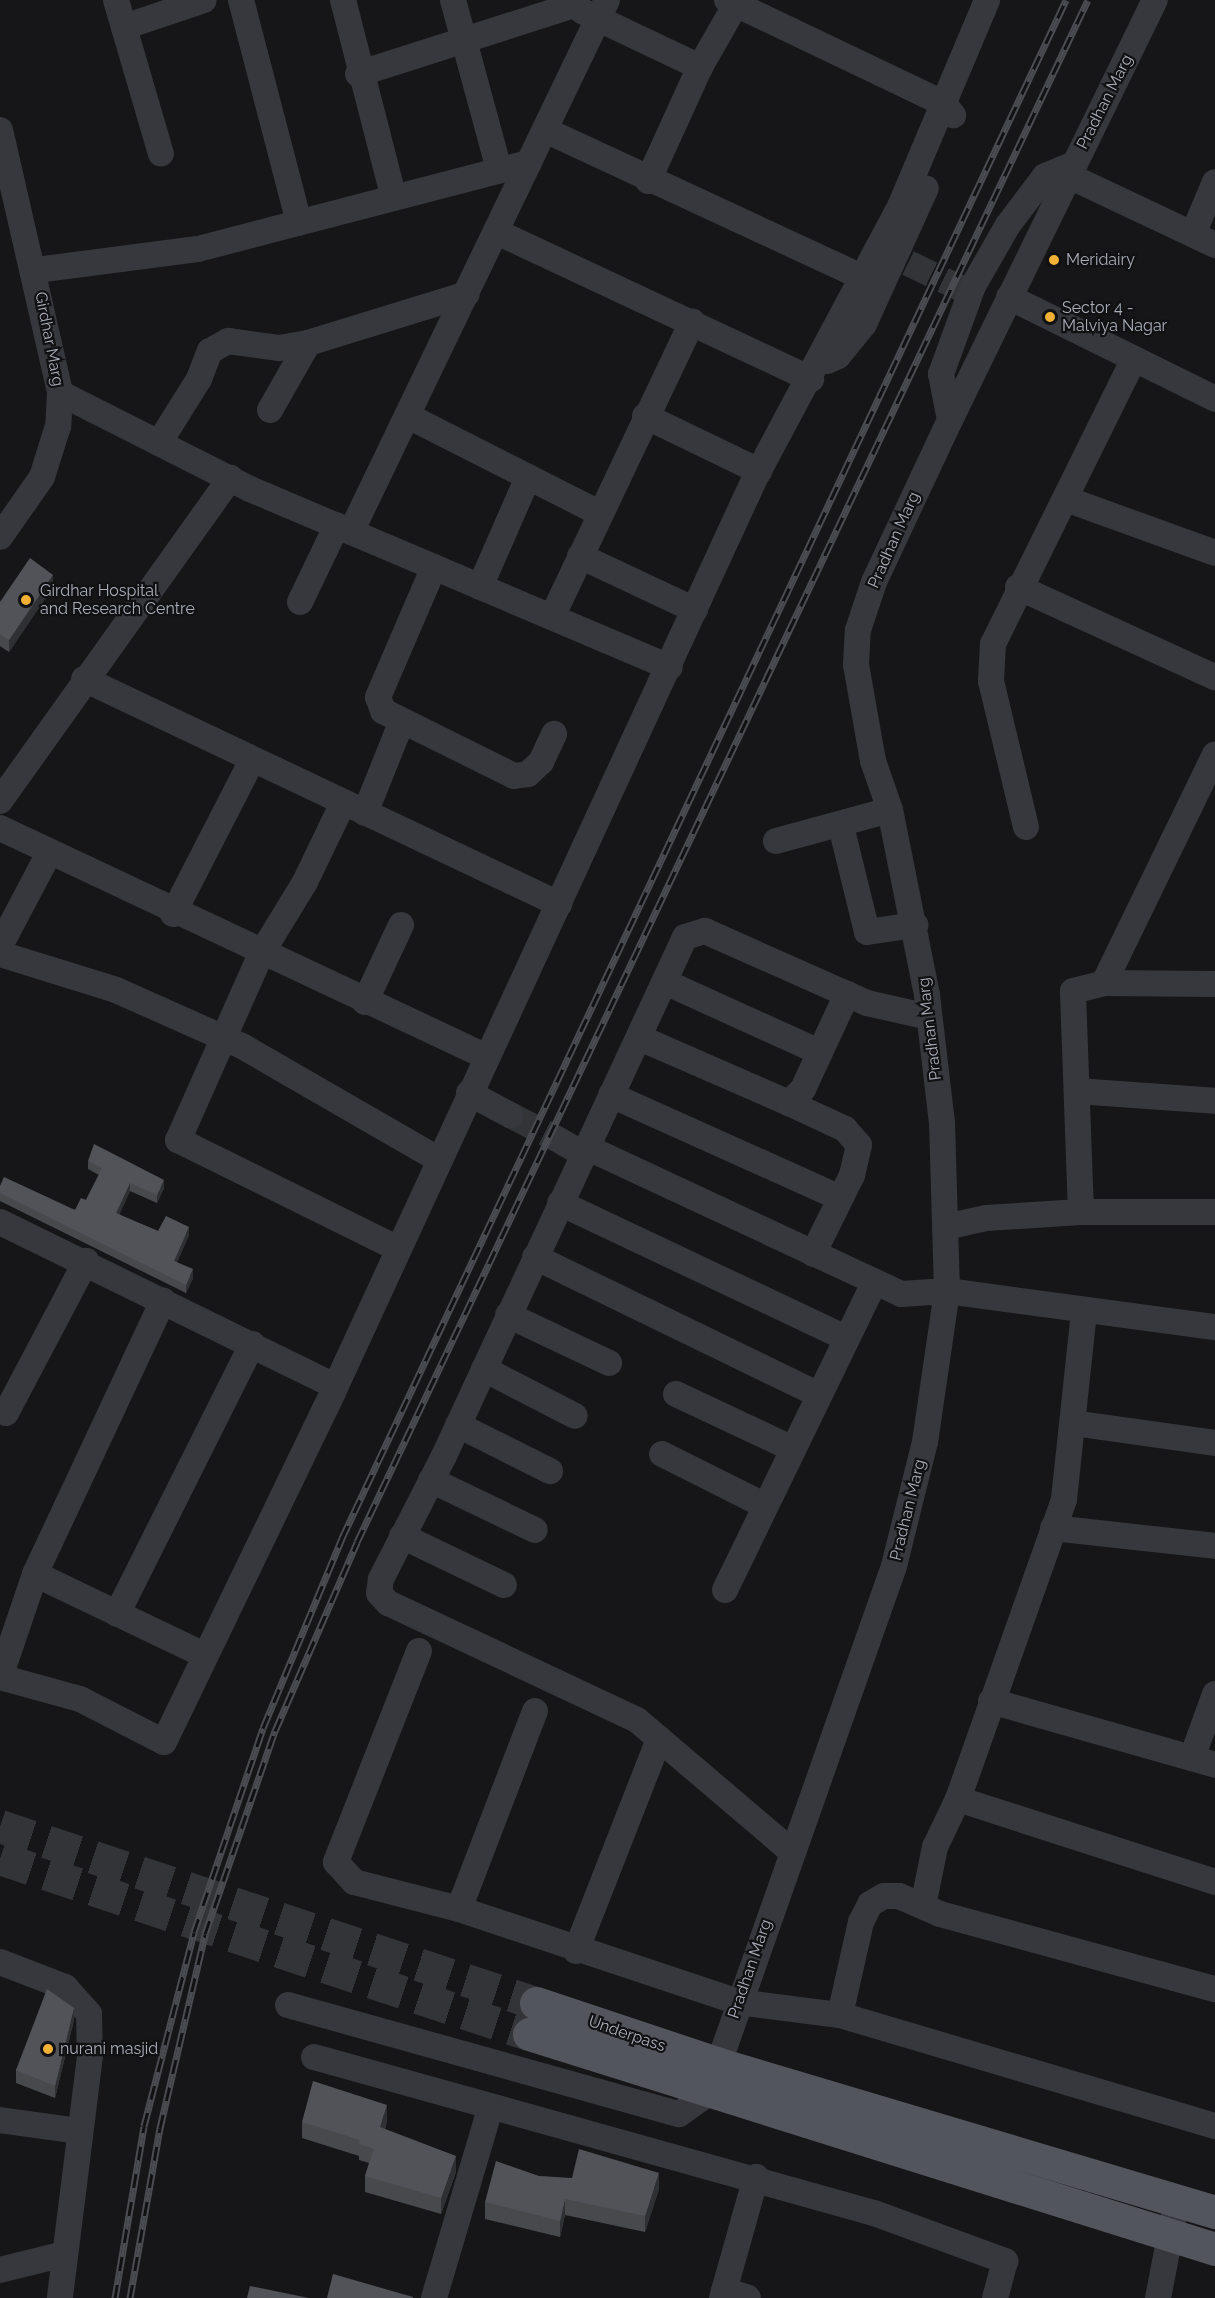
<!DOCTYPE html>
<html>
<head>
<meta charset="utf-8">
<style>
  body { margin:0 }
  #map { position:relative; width:1215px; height:2298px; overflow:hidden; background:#161618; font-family:Raleway,sans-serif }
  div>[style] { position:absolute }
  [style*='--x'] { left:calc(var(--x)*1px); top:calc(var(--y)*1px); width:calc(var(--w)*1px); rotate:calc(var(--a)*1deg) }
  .minor-tunnel>* { height:26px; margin-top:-13px; transform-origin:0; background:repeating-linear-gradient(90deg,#333438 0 26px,transparent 0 39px) }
  .major-tunnel>* { height:33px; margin-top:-16.5px; transform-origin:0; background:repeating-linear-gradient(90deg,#333438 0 33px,transparent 0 49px) }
  .minor>* { height:26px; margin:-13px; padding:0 13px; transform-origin:13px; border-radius:13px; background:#37383d }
  .major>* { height:33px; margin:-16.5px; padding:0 16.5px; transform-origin:16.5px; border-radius:16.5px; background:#53555c }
  .rail>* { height:7px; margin-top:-3.5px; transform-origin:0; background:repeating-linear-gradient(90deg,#111113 0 14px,#4a4c52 0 28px); box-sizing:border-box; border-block:2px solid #4a4c52 }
  .wall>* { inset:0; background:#47494d }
  .shaded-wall>* { inset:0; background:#2f3033 }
  .building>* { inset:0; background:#525359 }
  .dots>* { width:16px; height:16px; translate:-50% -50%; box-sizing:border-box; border:3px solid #111113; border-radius:50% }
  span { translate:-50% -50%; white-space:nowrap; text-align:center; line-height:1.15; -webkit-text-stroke:4.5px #111113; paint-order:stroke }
  .street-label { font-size:16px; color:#a8adb8 }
  .poi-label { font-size:16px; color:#a8adb8 }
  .left { translate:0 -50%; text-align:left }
</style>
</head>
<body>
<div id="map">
  <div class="minor-tunnel">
    <div style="--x:908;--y:263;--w:58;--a:25.7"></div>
    <div style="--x:510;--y:1115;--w:53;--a:27.1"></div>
  </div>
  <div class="major-tunnel">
    <div style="--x:0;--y:1826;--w:564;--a:18.27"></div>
    <div style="--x:0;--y:1858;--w:558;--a:18.4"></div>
  </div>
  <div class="minor">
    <div style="--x:116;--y:0;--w:160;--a:73.7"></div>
    <div style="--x:241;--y:0;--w:230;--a:75.4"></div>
    <div style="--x:343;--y:0;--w:204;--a:75.6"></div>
    <div style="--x:453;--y:0;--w:175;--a:74.8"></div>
    <div style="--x:727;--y:0;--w:239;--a:25.5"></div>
    <div style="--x:943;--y:103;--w:16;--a:50"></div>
    <div style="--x:582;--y:11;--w:131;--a:25.4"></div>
    <div style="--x:700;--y:67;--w:73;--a:-60.3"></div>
    <div style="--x:124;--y:27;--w:84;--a:-18.6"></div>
    <div style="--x:358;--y:74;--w:224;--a:-17.7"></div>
    <div style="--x:0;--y:130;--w:270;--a:77.1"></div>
    <div style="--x:60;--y:393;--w:33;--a:93"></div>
    <div style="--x:58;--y:426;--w:53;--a:107.4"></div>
    <div style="--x:42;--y:477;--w:73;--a:125"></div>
    <div style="--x:545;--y:130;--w:352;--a:24.9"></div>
    <div style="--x:1067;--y:175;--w:164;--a:25.3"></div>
    <div style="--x:648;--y:181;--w:125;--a:-65.5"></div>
    <div style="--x:497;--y:232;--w:347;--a:25.1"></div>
    <div style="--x:1193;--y:234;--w:56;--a:-67.1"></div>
    <div style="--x:36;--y:270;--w:163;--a:-7.4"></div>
    <div style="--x:198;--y:249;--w:342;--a:-14.6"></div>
    <div style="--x:1009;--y:297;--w:230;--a:26.3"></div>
    <div style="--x:827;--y:361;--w:12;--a:-24"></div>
    <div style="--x:838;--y:356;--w:41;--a:-50.9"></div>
    <div style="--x:864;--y:324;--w:149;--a:-65.5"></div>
    <div style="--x:60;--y:393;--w:213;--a:26.8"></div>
    <div style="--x:250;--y:489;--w:456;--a:23"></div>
    <div style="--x:270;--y:410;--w:77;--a:-60.4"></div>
    <div style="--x:408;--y:416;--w:214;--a:26.9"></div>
    <div style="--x:645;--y:416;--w:127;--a:25.8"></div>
    <div style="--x:950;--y:420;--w:47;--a:-101.1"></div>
    <div style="--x:941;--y:374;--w:94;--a:-70"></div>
    <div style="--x:973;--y:286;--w:70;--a:-60.2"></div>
    <div style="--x:1008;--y:225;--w:61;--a:-52.9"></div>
    <div style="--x:1045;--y:176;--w:29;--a:-22"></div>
    <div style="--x:159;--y:443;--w:75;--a:-58"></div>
    <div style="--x:199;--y:379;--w:30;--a:-69"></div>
    <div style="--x:210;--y:351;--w:21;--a:-29"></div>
    <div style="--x:228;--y:341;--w:51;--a:7.8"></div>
    <div style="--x:279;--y:348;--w:29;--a:-10"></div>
    <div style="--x:308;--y:343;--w:166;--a:-17.1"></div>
    <div style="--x:1066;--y:499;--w:158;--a:19.9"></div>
    <div style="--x:351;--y:532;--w:590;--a:-64.3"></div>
    <div style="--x:580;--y:556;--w:127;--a:25.2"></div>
    <div style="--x:434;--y:567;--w:142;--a:113.3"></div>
    <div style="--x:378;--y:697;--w:15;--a:70"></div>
    <div style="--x:383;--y:711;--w:146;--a:26.4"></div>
    <div style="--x:514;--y:776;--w:14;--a:-8"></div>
    <div style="--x:528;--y:774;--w:18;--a:-43"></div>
    <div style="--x:541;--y:762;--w:31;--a:-65"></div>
    <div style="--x:480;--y:587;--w:120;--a:-66.4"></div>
    <div style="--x:1018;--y:587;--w:217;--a:24.6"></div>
    <div style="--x:300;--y:602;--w:85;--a:-64.3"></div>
    <div style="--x:552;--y:617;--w:327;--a:-64.6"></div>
    <div style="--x:84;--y:679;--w:526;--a:25.35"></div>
    <div style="--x:0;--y:801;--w:397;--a:-54.5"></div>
    <div style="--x:343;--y:803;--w:88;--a:115.7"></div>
    <div style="--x:305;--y:882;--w:84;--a:121.4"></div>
    <div style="--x:261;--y:954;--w:204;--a:114"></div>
    <div style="--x:178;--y:1140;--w:244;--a:26.3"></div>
    <div style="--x:365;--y:813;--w:99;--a:-68.1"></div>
    <div style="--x:841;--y:826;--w:109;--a:76.2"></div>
    <div style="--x:867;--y:932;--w:49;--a:-8.3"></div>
    <div style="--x:1026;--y:827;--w:150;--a:-103.5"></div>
    <div style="--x:991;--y:681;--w:37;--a:-87"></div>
    <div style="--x:993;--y:644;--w:318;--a:-63.7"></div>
    <div style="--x:0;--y:828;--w:538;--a:25.18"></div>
    <div style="--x:776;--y:841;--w:118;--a:-15.2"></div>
    <div style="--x:173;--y:914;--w:173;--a:-62.8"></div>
    <div style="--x:0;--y:946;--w:105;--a:-62.2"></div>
    <div style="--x:0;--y:954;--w:121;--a:17.2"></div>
    <div style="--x:116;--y:990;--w:138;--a:24"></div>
    <div style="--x:242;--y:1046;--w:226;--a:30"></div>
    <div style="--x:665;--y:982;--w:169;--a:24.4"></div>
    <div style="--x:1104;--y:983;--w:254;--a:-64.1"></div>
    <div style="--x:365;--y:1002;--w:85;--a:-64.9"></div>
    <div style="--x:640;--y:1038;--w:163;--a:23.6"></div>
    <div style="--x:789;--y:1103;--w:20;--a:-45"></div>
    <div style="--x:803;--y:1089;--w:105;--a:-65.1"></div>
    <div style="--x:1077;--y:1091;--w:138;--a:4.1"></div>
    <div style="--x:469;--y:1093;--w:47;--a:28.2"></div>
    <div style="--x:611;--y:1095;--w:251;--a:24.2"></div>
    <div style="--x:789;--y:1103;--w:62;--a:24.9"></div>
    <div style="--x:845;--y:1129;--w:21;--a:49"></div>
    <div style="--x:859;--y:1145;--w:31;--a:103"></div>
    <div style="--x:852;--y:1175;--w:88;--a:116.3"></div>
    <div style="--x:557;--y:1139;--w:30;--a:30"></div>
    <div style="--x:586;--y:1147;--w:348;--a:25"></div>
    <div style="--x:901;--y:1294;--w:46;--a:-3.7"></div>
    <div style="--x:947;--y:1291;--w:270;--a:7.7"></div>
    <div style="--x:560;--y:1203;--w:316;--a:25.3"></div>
    <div style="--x:1081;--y:1212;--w:221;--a:-92.1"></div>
    <div style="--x:1073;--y:991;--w:32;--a:-14"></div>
    <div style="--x:1104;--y:983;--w:111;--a:0.5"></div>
    <div style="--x:0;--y:1222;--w:373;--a:26.1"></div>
    <div style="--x:945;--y:1227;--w:42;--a:-12.4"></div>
    <div style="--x:986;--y:1218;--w:95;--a:-3.6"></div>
    <div style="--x:1081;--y:1212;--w:134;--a:0"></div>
    <div style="--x:535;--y:1257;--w:314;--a:25.9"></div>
    <div style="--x:508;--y:1315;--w:112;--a:25.4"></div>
    <div style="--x:484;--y:1369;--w:102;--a:27.3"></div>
    <div style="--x:676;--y:1394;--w:127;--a:25.2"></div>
    <div style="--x:6;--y:1413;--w:172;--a:-62.2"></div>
    <div style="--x:1073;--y:1423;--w:143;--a:8"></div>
    <div style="--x:458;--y:1425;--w:103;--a:26.6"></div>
    <div style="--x:662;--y:1454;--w:114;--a:26.6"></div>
    <div style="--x:431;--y:1480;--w:115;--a:25.7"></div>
    <div style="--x:1053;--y:1528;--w:163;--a:6.3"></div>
    <div style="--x:402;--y:1536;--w:113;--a:25.7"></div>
    <div style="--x:35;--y:1574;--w:187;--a:25.6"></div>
    <div style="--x:725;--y:1590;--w:341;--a:-64.1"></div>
    <div style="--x:117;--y:1614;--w:302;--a:-63.4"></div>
    <div style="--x:419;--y:1651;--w:227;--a:111.5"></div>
    <div style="--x:336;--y:1862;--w:27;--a:48"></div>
    <div style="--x:354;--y:1882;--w:108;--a:14.4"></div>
    <div style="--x:459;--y:1909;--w:294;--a:18.4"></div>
    <div style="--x:738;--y:2002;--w:103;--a:7.3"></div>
    <div style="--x:840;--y:2015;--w:391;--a:16.5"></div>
    <div style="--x:0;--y:1677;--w:83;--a:15.4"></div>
    <div style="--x:80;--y:1699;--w:94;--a:27.1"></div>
    <div style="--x:164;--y:1742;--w:389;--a:-64.2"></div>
    <div style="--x:333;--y:1392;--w:1007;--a:-65.22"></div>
    <div style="--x:755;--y:478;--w:310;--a:-61.9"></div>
    <div style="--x:901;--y:204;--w:221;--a:-67.1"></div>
    <div style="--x:0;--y:1677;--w:109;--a:-71.2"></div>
    <div style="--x:35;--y:1574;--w:302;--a:-64.9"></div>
    <div style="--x:991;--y:1701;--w:233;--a:15.9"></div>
    <div style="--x:1192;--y:1758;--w:68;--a:-70.2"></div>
    <div style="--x:958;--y:1799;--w:270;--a:17.9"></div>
    <div style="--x:791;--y:1851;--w:202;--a:-139.6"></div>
    <div style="--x:637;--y:1720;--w:275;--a:-154.8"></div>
    <div style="--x:388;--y:1603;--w:13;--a:-132"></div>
    <div style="--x:379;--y:1593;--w:14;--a:-82"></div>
    <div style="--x:381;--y:1579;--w:136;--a:-62.9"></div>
    <div style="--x:443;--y:1458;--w:574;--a:-65.09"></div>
    <div style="--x:685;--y:937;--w:21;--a:-17"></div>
    <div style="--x:705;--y:931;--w:177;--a:24"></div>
    <div style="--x:867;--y:1003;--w:64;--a:12.7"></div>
    <div style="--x:923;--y:1906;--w:60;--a:-78.5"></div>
    <div style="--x:935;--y:1847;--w:53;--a:-64.4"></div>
    <div style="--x:958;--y:1799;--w:318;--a:-70.5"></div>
    <div style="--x:1064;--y:1499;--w:187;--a:-83.9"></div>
    <div style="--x:459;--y:1909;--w:212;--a:-69"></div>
    <div style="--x:576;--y:1951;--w:228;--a:-68.6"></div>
    <div style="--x:0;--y:1962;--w:70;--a:21"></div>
    <div style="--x:65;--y:1987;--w:36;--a:48"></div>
    <div style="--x:89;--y:2014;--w:42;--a:88.6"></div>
    <div style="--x:90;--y:2056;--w:244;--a:97.1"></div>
    <div style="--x:288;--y:2005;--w:406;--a:15.6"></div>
    <div style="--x:679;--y:2114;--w:35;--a:-35"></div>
    <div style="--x:708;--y:2094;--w:560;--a:-70.59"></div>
    <div style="--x:894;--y:1566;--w:128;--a:-76"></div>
    <div style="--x:925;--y:1442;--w:153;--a:-81.7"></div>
    <div style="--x:947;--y:1291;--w:168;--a:-91.7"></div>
    <div style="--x:942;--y:1123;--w:129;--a:-96.7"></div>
    <div style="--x:927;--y:995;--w:189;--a:-101.3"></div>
    <div style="--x:890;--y:810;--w:52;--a:-109.1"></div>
    <div style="--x:873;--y:761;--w:97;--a:-100"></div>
    <div style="--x:856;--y:665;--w:35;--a:-87"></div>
    <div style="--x:858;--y:630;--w:51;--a:-71.6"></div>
    <div style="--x:874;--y:582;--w:179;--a:-64.9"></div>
    <div style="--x:950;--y:420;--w:467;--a:-64"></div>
    <div style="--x:840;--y:2015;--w:95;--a:-77.3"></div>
    <div style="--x:861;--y:1922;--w:20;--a:-63"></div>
    <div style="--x:870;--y:1904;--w:16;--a:-30"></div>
    <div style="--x:884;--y:1896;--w:15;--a:0"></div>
    <div style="--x:899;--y:1896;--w:45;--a:23.7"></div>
    <div style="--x:940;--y:1914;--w:285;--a:15.3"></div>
    <div style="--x:314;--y:2057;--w:581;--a:15.57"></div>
    <div style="--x:874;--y:2213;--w:140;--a:20.1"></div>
    <div style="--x:1005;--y:2261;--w:38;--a:105"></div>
    <div style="--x:0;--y:2120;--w:79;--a:8"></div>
    <div style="--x:0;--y:2270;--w:66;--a:-14"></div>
    <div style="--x:724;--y:2290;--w:25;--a:18"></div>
    <div style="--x:434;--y:2298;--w:197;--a:-73.5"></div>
    <div style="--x:722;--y:2298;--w:126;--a:-74.3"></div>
    <div style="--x:1158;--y:2298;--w:100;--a:-79"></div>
  </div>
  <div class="major">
    <div style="--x:536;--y:2003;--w:193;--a:18.4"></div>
    <div style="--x:719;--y:2064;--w:518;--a:16.61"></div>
    <div style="--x:529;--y:2034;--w:719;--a:17.4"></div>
  </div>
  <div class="rail">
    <div style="--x:115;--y:2298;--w:174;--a:-80.4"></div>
    <div style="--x:144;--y:2126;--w:200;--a:-75.5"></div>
    <div style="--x:194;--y:1932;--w:215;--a:-71.3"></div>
    <div style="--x:263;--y:1728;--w:206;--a:-67.4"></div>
    <div style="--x:342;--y:1538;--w:1700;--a:-64.79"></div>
    <div style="--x:130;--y:2298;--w:173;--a:-80"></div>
    <div style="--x:160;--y:2128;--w:199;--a:-76.9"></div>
    <div style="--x:205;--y:1934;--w:215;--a:-71"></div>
    <div style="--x:275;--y:1731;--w:206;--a:-66.5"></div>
    <div style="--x:357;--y:1542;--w:1706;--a:-64.64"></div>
  </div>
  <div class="wall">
    <div style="clip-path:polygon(53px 587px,9px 652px,0 646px,0 602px)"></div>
    <div style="clip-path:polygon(88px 1161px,164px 1188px,157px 1203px,130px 1191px,119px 1215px,158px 1231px,189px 1235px,177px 1262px,193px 1278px,186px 1293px,0 1201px,0 1186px,75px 1210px,86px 1200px,99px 1175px,88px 1169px)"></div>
    <div style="clip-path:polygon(74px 2020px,55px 2098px,16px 2083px,16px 2070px)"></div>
    <div style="clip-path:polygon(387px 2121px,385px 2129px,456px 2172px,441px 2214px,365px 2192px,365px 2176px,369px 2163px,359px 2160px,359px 2156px,302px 2138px,302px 2122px)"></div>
    <div style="clip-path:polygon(539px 2176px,659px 2189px,645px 2232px,565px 2215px,560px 2237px,485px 2219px,485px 2202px)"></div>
  </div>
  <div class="shaded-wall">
    <div style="clip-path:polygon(53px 575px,53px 587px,9px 652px,9px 640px)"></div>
    <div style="clip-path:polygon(164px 1180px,164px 1188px,157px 1203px,157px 1195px)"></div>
    <div style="clip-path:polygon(130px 1183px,130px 1191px,116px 1222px,116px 1213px)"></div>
    <div style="clip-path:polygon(189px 1227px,189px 1235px,174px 1269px,174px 1261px)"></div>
    <div style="clip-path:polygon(193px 1269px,193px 1278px,186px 1293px,186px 1285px)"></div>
    <div style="clip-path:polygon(74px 2008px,74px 2020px,55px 2098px,55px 2086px)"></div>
    <div style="clip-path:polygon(387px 2105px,387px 2121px,380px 2143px,380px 2127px)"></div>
    <div style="clip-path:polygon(456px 2156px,456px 2172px,441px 2214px,441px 2198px)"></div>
    <div style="clip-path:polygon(659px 2173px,659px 2189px,645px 2232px,645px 2216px)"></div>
    <div style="clip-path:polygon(565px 2199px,565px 2215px,560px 2237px,560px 2221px)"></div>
  </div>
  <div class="building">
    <div style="clip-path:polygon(30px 558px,53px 575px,9px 640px,0 634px,0 602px)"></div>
    <div style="clip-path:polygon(94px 1144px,164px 1180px,157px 1195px,130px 1183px,116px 1213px,158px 1231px,166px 1216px,189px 1227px,174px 1261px,193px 1269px,186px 1285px,0 1193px,0 1186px,4px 1177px,75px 1210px,81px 1198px,86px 1200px,102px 1168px,88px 1161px)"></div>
    <div style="clip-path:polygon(47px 1989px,74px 2008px,55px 2086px,16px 2070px)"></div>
    <div style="clip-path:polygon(313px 2081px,387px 2105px,380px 2127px,456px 2156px,441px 2198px,365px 2176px,374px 2149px,359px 2144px,360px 2140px,302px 2122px)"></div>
    <div style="clip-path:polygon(579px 2149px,659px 2173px,645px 2216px,565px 2199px,560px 2221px,485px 2202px,496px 2161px,539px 2176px,572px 2178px)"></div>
    <div style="clip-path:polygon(333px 2274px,413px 2297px,413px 2298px,327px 2298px)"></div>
    <div style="clip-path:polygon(250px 2286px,309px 2298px,247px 2298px)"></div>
  </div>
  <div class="dots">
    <div style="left:1054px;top:260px;background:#f2b134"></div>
    <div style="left:1050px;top:317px;background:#f2b134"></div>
    <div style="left:26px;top:600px;background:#f2b134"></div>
    <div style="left:48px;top:2049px;background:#f2b134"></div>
  </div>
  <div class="street-label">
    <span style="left:1105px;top:102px;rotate:-63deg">Pradhan Marg</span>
    <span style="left:49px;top:339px;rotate:79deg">Girdhar Marg</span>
    <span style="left:894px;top:540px;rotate:-66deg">Pradhan Marg</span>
    <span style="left:930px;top:1029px;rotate:-97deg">Pradhan Marg</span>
    <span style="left:908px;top:1510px;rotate:-76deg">Pradhan Marg</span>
    <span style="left:750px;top:1969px;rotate:-71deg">Pradhan Marg</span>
    <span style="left:627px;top:2034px;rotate:19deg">Underpass</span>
  </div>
  <div class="poi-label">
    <span class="left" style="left:1066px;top:260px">Meridairy</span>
    <span class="left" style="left:1062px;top:317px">Sector 4 -<br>Malviya Nagar</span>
    <span class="left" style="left:40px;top:600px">Girdhar Hospital<br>and Research Centre</span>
    <span class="left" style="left:60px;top:2049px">nurani masjid</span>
  </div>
</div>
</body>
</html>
